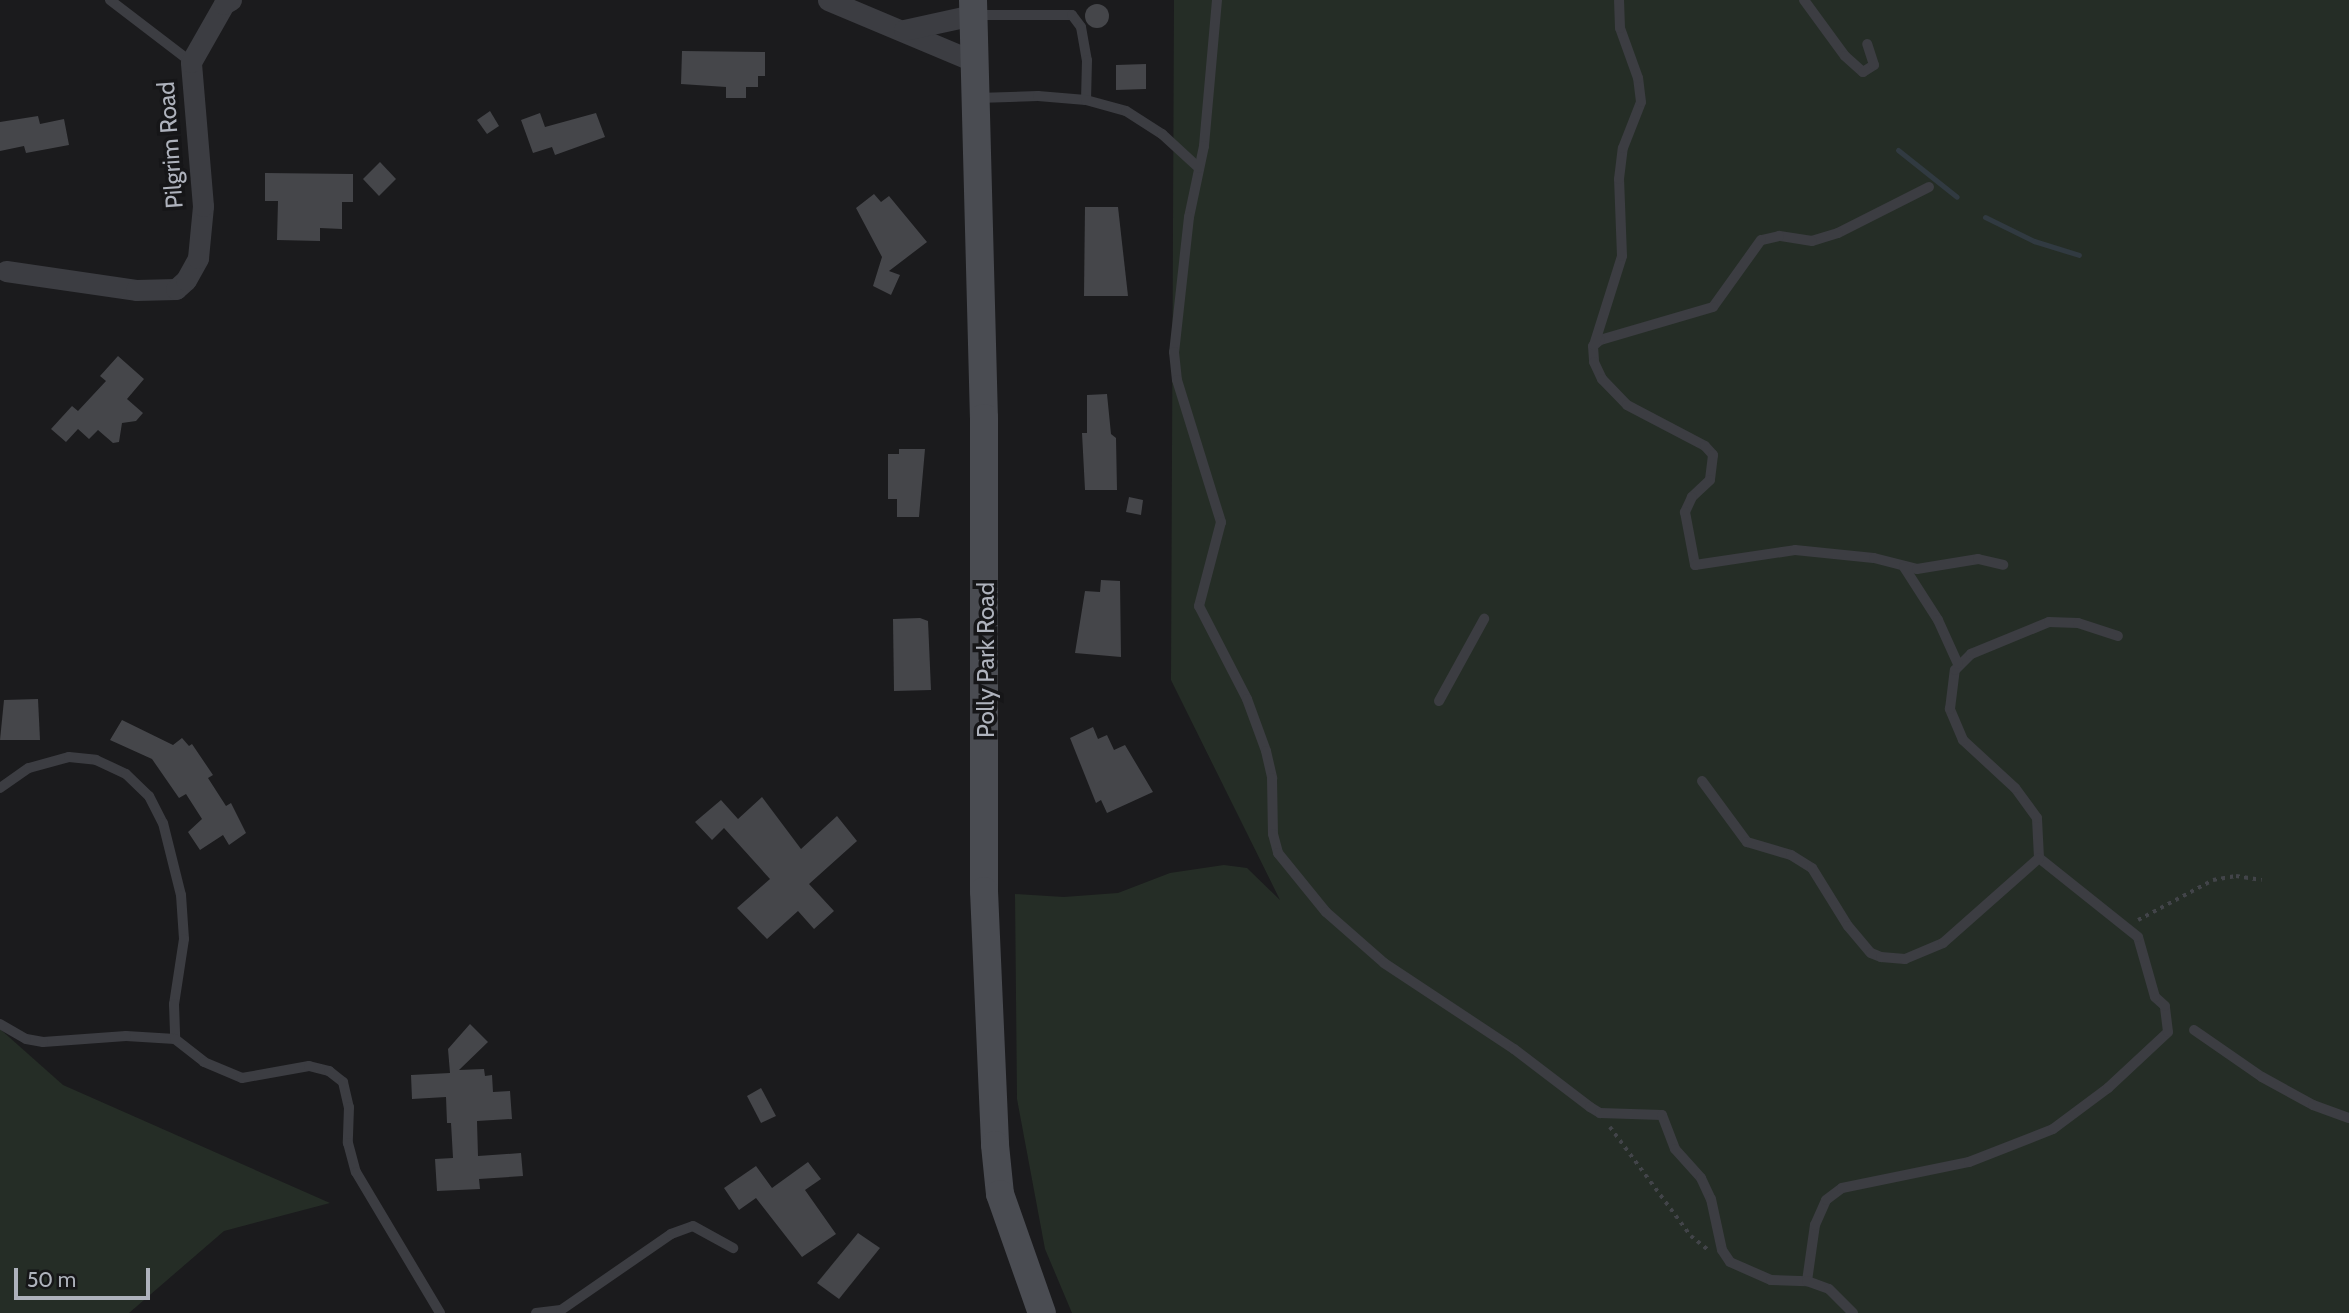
<!DOCTYPE html>
<html>
<head>
<meta charset="utf-8">
<style>
  body { margin:0 }
  #map { position:relative; width:2349px; height:1313px; overflow:hidden; background:#1b1b1d; font-family:Cabin,sans-serif }
  div>[style] { position:absolute }
  [style*='--x'] { left:calc(var(--x)*1px); top:calc(var(--y)*1px); width:calc(var(--w)*1px); rotate:calc(var(--a)*1deg) }
  .green>* { inset:0; background:#252d26 }
  .stream>* { height:5px; margin:-2.5px; padding:0 2.5px; transform-origin:2.5px; border-radius:2.5px; background:#313a41 }
  .building>* { inset:0; background:#45464a }
  .round { border-radius:50% }
  .path>* { height:3.5px; margin-top:-1.75px; transform-origin:0; background:repeating-linear-gradient(90deg,#424449 0 3.5px,transparent 0 8.5px) }
  .lane>* { height:10px; margin:-5px; padding:0 5px; transform-origin:5px; border-radius:5px; background:#3c3d42 }
  .street>* { height:21px; margin:-10.5px; padding:0 10.5px; transform-origin:10.5px; border-radius:10.5px; background:#3c3d42 }
  .secondary>* { height:28px; margin:-14px; padding:0 14px; transform-origin:14px; border-radius:14px; background:#4a4c52 }
  span { translate:-50% -50%; white-space:nowrap; text-align:center; line-height:1.15; -webkit-text-stroke:7px #161618; paint-order:stroke }
  .street-label { font-size:24px; color:#aeb2bc }
  .scale { position:absolute; left:14px; top:1268px; width:136px; height:32px; box-sizing:border-box; border:4px solid #aeb2bc; border-top:0; padding-left:9px; font-size:21px; line-height:24px; white-space:nowrap; color:#aeb2bc; -webkit-text-stroke:5px #161618; paint-order:stroke }
</style>
</head>
<body>
<div id="map">
  <div class="green">
    <div style="clip-path:polygon(1174px 0,2349px 0,2349px 1313px,1072px 1313px,1045px 1249px,1017px 1099px,1015px 894px,1064px 897px,1118px 893px,1170px 873px,1224px 865px,1247px 868px,1280px 900px,1171px 680px)"></div>
    <div style="clip-path:polygon(0 1029px,63px 1085px,330px 1203px,224px 1231px,129px 1313px,0 1313px)"></div>
  </div>
  <div class="stream">
    <div style="--x:1898;--y:150;--w:75;--a:38.5"></div>
    <div style="--x:1985;--y:217;--w:55;--a:26.1"></div>
    <div style="--x:2034;--y:241;--w:47;--a:17.3"></div>
  </div>
  <div class="building">
    <div class="round" style="left:1085px;top:4px;width:24px;height:24px"></div>
    <div style="clip-path:polygon(682px 51px,765px 52px,765px 76px,758px 76px,758px 87px,746px 87px,746px 98px,726px 98px,726px 87px,681px 84px)"></div>
    <div style="clip-path:polygon(1146px 64px,1146px 89px,1116px 90px,1116px 65px)"></div>
    <div style="clip-path:polygon(490px 111px,499px 126px,487px 134px,477px 120px)"></div>
    <div style="clip-path:polygon(540px 113px,545px 127px,596px 113px,605px 137px,555px 155px,552px 147px,533px 153px,521px 120px)"></div>
    <div style="clip-path:polygon(38px 116px,40px 124px,64px 119px,69px 145px,26px 153px,24px 146px,0 151px,0 122px)"></div>
    <div style="clip-path:polygon(380px 162px,396px 179px,379px 196px,363px 179px)"></div>
    <div style="clip-path:polygon(265px 173px,353px 174px,353px 202px,342px 202px,342px 229px,320px 228px,320px 241px,277px 240px,278px 201px,265px 201px)"></div>
    <div style="clip-path:polygon(874px 194px,881px 202px,889px 196px,927px 242px,889px 271px,900px 275px,891px 295px,873px 286px,882px 257px,856px 208px)"></div>
    <div style="clip-path:polygon(1085px 207px,1118px 207px,1128px 296px,1084px 296px)"></div>
    <div style="clip-path:polygon(118px 356px,144px 379px,127px 399px,143px 413px,136px 421px,122px 423px,119px 442px,113px 443px,98px 430px,89px 439px,78px 429px,66px 442px,51px 429px,72px 406px,78px 411px,106px 381px,100px 376px)"></div>
    <div style="clip-path:polygon(1107px 394px,1111px 434px,1116px 438px,1117px 490px,1085px 490px,1082px 433px,1087px 433px,1087px 395px)"></div>
    <div style="clip-path:polygon(899px 449px,925px 449px,919px 517px,897px 517px,897px 499px,888px 499px,888px 454px,899px 454px)"></div>
    <div style="clip-path:polygon(1129px 497px,1143px 500px,1141px 515px,1126px 512px)"></div>
    <div style="clip-path:polygon(1101px 580px,1120px 581px,1121px 657px,1075px 653px,1085px 591px,1100px 592px)"></div>
    <div style="clip-path:polygon(920px 618px,928px 621px,931px 690px,894px 691px,893px 619px)"></div>
    <div style="clip-path:polygon(38px 699px,40px 740px,0 740px,4px 700px)"></div>
    <div style="clip-path:polygon(122px 720px,173px 745px,182px 738px,189px 746px,192px 744px,213px 775px,208px 778px,226px 806px,231px 803px,246px 833px,229px 845px,223px 835px,200px 850px,188px 832px,202px 819px,186px 794px,179px 798px,152px 759px,110px 740px)"></div>
    <div style="clip-path:polygon(1093px 727px,1098px 739px,1107px 735px,1114px 750px,1125px 745px,1153px 792px,1107px 813px,1101px 800px,1096px 803px,1070px 738px)"></div>
    <div style="clip-path:polygon(762px 797px,801px 849px,837px 816px,857px 841px,809px 884px,834px 911px,814px 929px,798px 911px,767px 939px,737px 908px,770px 879px,724px 828px,712px 840px,695px 822px,721px 800px,738px 819px)"></div>
    <div style="clip-path:polygon(470px 1024px,488px 1042px,459px 1070px,484px 1069px,485px 1076px,492px 1075px,493px 1092px,510px 1091px,512px 1119px,477px 1121px,478px 1156px,521px 1153px,523px 1176px,479px 1179px,480px 1189px,437px 1191px,435px 1159px,453px 1158px,451px 1123px,447px 1123px,446px 1097px,412px 1099px,411px 1075px,450px 1073px,448px 1049px)"></div>
    <div style="clip-path:polygon(761px 1088px,776px 1116px,761px 1123px,747px 1096px)"></div>
    <div style="clip-path:polygon(808px 1162px,821px 1179px,805px 1190px,836px 1234px,802px 1257px,756px 1198px,739px 1210px,724px 1188px,756px 1166px,772px 1188px)"></div>
    <div style="clip-path:polygon(858px 1233px,880px 1248px,839px 1299px,817px 1283px)"></div>
  </div>
  <div class="path">
    <div style="--x:2138;--y:920;--w:85;--a:-28.1"></div>
    <div style="--x:2213;--y:880;--w:23;--a:-10"></div>
    <div style="--x:2236;--y:876;--w:26;--a:9"></div>
    <div style="--x:1610;--y:1127;--w:136;--a:53.4"></div>
    <div style="--x:1691;--y:1236;--w:21;--a:39"></div>
  </div>
  <div class="lane">
    <div style="--x:110;--y:0;--w:102;--a:37.4"></div>
    <div style="--x:1217;--y:0;--w:147;--a:95.1"></div>
    <div style="--x:1204;--y:146;--w:73;--a:101.9"></div>
    <div style="--x:1189;--y:217;--w:136;--a:96.3"></div>
    <div style="--x:1174;--y:352;--w:28;--a:84"></div>
    <div style="--x:1177;--y:380;--w:149;--a:72.8"></div>
    <div style="--x:1221;--y:522;--w:87;--a:104.7"></div>
    <div style="--x:1199;--y:606;--w:105;--a:62.7"></div>
    <div style="--x:1247;--y:699;--w:55;--a:69.9"></div>
    <div style="--x:1266;--y:751;--w:28;--a:77"></div>
    <div style="--x:1272;--y:778;--w:56;--a:89"></div>
    <div style="--x:1273;--y:834;--w:20;--a:75"></div>
    <div style="--x:1278;--y:853;--w:76;--a:50.9"></div>
    <div style="--x:1326;--y:912;--w:77;--a:41.3"></div>
    <div style="--x:1384;--y:963;--w:156;--a:33.5"></div>
    <div style="--x:1514;--y:1049;--w:96;--a:37.3"></div>
    <div style="--x:1590;--y:1107;--w:12;--a:31"></div>
    <div style="--x:1600;--y:1113;--w:62;--a:1.8"></div>
    <div style="--x:1662;--y:1115;--w:36;--a:69"></div>
    <div style="--x:1675;--y:1149;--w:39;--a:48"></div>
    <div style="--x:1701;--y:1178;--w:23;--a:65"></div>
    <div style="--x:1711;--y:1199;--w:52;--a:77.8"></div>
    <div style="--x:1722;--y:1250;--w:14;--a:56"></div>
    <div style="--x:1730;--y:1262;--w:45;--a:23.7"></div>
    <div style="--x:1771;--y:1280;--w:36;--a:2"></div>
    <div style="--x:1807;--y:1281;--w:57;--a:-81.9"></div>
    <div style="--x:1815;--y:1225;--w:27;--a:-66"></div>
    <div style="--x:1826;--y:1200;--w:20;--a:-37"></div>
    <div style="--x:1842;--y:1188;--w:130;--a:-11.6"></div>
    <div style="--x:1969;--y:1162;--w:90;--a:-21.4"></div>
    <div style="--x:2053;--y:1129;--w:69;--a:-36.7"></div>
    <div style="--x:2108;--y:1088;--w:82;--a:-43"></div>
    <div style="--x:2168;--y:1032;--w:26;--a:-97"></div>
    <div style="--x:2165;--y:1006;--w:13;--a:-138"></div>
    <div style="--x:2155;--y:997;--w:62;--a:-105.8"></div>
    <div style="--x:2138;--y:937;--w:127;--a:-141.4"></div>
    <div style="--x:2039;--y:858;--w:40;--a:-92.9"></div>
    <div style="--x:2037;--y:818;--w:37;--a:-126"></div>
    <div style="--x:2015;--y:788;--w:71;--a:-137.3"></div>
    <div style="--x:1963;--y:740;--w:34;--a:-113"></div>
    <div style="--x:1950;--y:709;--w:39;--a:-83"></div>
    <div style="--x:1955;--y:670;--w:23;--a:-45"></div>
    <div style="--x:1971;--y:654;--w:84;--a:-22.3"></div>
    <div style="--x:2049;--y:622;--w:29;--a:2"></div>
    <div style="--x:2078;--y:623;--w:42;--a:18"></div>
    <div style="--x:1804;--y:0;--w:69;--a:53.8"></div>
    <div style="--x:1845;--y:56;--w:24;--a:42"></div>
    <div style="--x:1863;--y:72;--w:13;--a:-32"></div>
    <div style="--x:1874;--y:65;--w:22;--a:-108"></div>
    <div style="--x:976;--y:15;--w:96;--a:0"></div>
    <div style="--x:1072;--y:15;--w:15;--a:53"></div>
    <div style="--x:1081;--y:27;--w:34;--a:80"></div>
    <div style="--x:1087;--y:60;--w:40;--a:91.4"></div>
    <div style="--x:977;--y:98;--w:61;--a:-1.9"></div>
    <div style="--x:1038;--y:96;--w:48;--a:4.8"></div>
    <div style="--x:1086;--y:100;--w:41;--a:15.4"></div>
    <div style="--x:1126;--y:111;--w:43;--a:32.6"></div>
    <div style="--x:1162;--y:134;--w:50;--a:42.6"></div>
    <div style="--x:1929;--y:187;--w:102;--a:153.2"></div>
    <div style="--x:1838;--y:233;--w:27;--a:163"></div>
    <div style="--x:1812;--y:241;--w:33;--a:-171"></div>
    <div style="--x:1779;--y:236;--w:18;--a:167"></div>
    <div style="--x:1761;--y:240;--w:82;--a:125.6"></div>
    <div style="--x:1713;--y:307;--w:118;--a:163.7"></div>
    <div style="--x:1600;--y:340;--w:9;--a:139"></div>
    <div style="--x:1593;--y:346;--w:16;--a:86"></div>
    <div style="--x:1594;--y:362;--w:19;--a:65"></div>
    <div style="--x:1602;--y:379;--w:36;--a:46"></div>
    <div style="--x:1627;--y:405;--w:88;--a:27.7"></div>
    <div style="--x:1705;--y:446;--w:12;--a:48"></div>
    <div style="--x:1713;--y:455;--w:25;--a:97"></div>
    <div style="--x:1710;--y:480;--w:25;--a:137"></div>
    <div style="--x:1692;--y:497;--w:17;--a:115"></div>
    <div style="--x:1685;--y:512;--w:54;--a:79.3"></div>
    <div style="--x:1695;--y:565;--w:101;--a:-8.5"></div>
    <div style="--x:1795;--y:550;--w:79;--a:5.8"></div>
    <div style="--x:1874;--y:558;--w:44;--a:14.3"></div>
    <div style="--x:1917;--y:569;--w:62;--a:-9.3"></div>
    <div style="--x:1978;--y:559;--w:26;--a:13"></div>
    <div style="--x:1594;--y:345;--w:93;--a:-72.5"></div>
    <div style="--x:1622;--y:256;--w:77;--a:-92.2"></div>
    <div style="--x:1619;--y:179;--w:31;--a:-83"></div>
    <div style="--x:1623;--y:148;--w:49;--a:-68.6"></div>
    <div style="--x:1641;--y:102;--w:24;--a:-97"></div>
    <div style="--x:1638;--y:78;--w:53;--a:-109.8"></div>
    <div style="--x:1620;--y:28;--w:28;--a:-92"></div>
    <div style="--x:1904;--y:567;--w:63;--a:57.3"></div>
    <div style="--x:1938;--y:620;--w:48;--a:65.6"></div>
    <div style="--x:1439;--y:701;--w:94;--a:-61.2"></div>
    <div style="--x:1702;--y:781;--w:76;--a:53.6"></div>
    <div style="--x:1747;--y:842;--w:46;--a:16.5"></div>
    <div style="--x:1791;--y:855;--w:25;--a:32"></div>
    <div style="--x:1812;--y:868;--w:68;--a:58.2"></div>
    <div style="--x:1848;--y:926;--w:35;--a:50"></div>
    <div style="--x:1871;--y:953;--w:11;--a:22"></div>
    <div style="--x:1881;--y:957;--w:24;--a:5"></div>
    <div style="--x:1905;--y:959;--w:41;--a:-22.8"></div>
    <div style="--x:1943;--y:943;--w:128;--a:-41.5"></div>
    <div style="--x:0;--y:788;--w:35;--a:-35"></div>
    <div style="--x:29;--y:768;--w:41;--a:-15.4"></div>
    <div style="--x:69;--y:757;--w:27;--a:6"></div>
    <div style="--x:96;--y:760;--w:33;--a:25"></div>
    <div style="--x:126;--y:774;--w:32;--a:44"></div>
    <div style="--x:149;--y:796;--w:30;--a:63"></div>
    <div style="--x:163;--y:823;--w:74;--a:76"></div>
    <div style="--x:181;--y:895;--w:44;--a:86.1"></div>
    <div style="--x:184;--y:939;--w:66;--a:98.7"></div>
    <div style="--x:174;--y:1004;--w:35;--a:88"></div>
    <div style="--x:175;--y:1039;--w:49;--a:-176.5"></div>
    <div style="--x:126;--y:1036;--w:83;--a:175.9"></div>
    <div style="--x:43;--y:1042;--w:17;--a:-170"></div>
    <div style="--x:26;--y:1039;--w:30;--a:-150"></div>
    <div style="--x:2194;--y:1030;--w:83;--a:34.7"></div>
    <div style="--x:2262;--y:1077;--w:58;--a:28.8"></div>
    <div style="--x:2313;--y:1105;--w:38;--a:20"></div>
    <div style="--x:175;--y:1039;--w:37;--a:38"></div>
    <div style="--x:204;--y:1062;--w:41;--a:22.8"></div>
    <div style="--x:242;--y:1078;--w:68;--a:-10.2"></div>
    <div style="--x:309;--y:1066;--w:21;--a:14"></div>
    <div style="--x:329;--y:1071;--w:18;--a:38"></div>
    <div style="--x:343;--y:1082;--w:26;--a:77"></div>
    <div style="--x:349;--y:1107;--w:36;--a:92"></div>
    <div style="--x:348;--y:1143;--w:30;--a:75"></div>
    <div style="--x:356;--y:1172;--w:164;--a:59.2"></div>
    <div style="--x:1807;--y:1281;--w:23;--a:20"></div>
    <div style="--x:1829;--y:1289;--w:34;--a:45"></div>
    <div style="--x:536;--y:1313;--w:25;--a:-7"></div>
    <div style="--x:561;--y:1310;--w:134;--a:-34.6"></div>
    <div style="--x:671;--y:1234;--w:23;--a:-20"></div>
    <div style="--x:693;--y:1226;--w:46;--a:28.8"></div>
  </div>
  <div class="street">
    <div style="--x:828;--y:0;--w:157;--a:22.8"></div>
    <div style="--x:904;--y:30;--w:71;--a:-12.3"></div>
    <div style="--x:6;--y:271;--w:131;--a:8.3"></div>
    <div style="--x:136;--y:290;--w:40;--a:-1.4"></div>
    <div style="--x:176;--y:289;--w:13;--a:-42"></div>
    <div style="--x:186;--y:280;--w:25;--a:-61"></div>
    <div style="--x:198;--y:258;--w:52;--a:-84.5"></div>
    <div style="--x:203;--y:206;--w:144;--a:-94.8"></div>
    <div style="--x:191;--y:62;--w:67;--a:-60.4"></div>
    <div style="--x:224;--y:4;--w:8;--a:-30"></div>
  </div>
  <div class="secondary">
    <div style="--x:973;--y:0;--w:418;--a:88.5"></div>
    <div style="--x:984;--y:418;--w:473;--a:90"></div>
    <div style="--x:984;--y:891;--w:254;--a:87.5"></div>
    <div style="--x:995;--y:1145;--w:49;--a:84.2"></div>
    <div style="--x:1000;--y:1194;--w:126;--a:70.6"></div>
  </div>
  <div class="street-label">
    <span style="left:170px;top:145px;rotate:-94deg">Pilgrim Road</span>
    <span style="left:986px;top:660px;rotate:-90deg">Polly Park Road</span>
  </div>
  <div class="scale">50 m</div>
</div>
</body>
</html>
